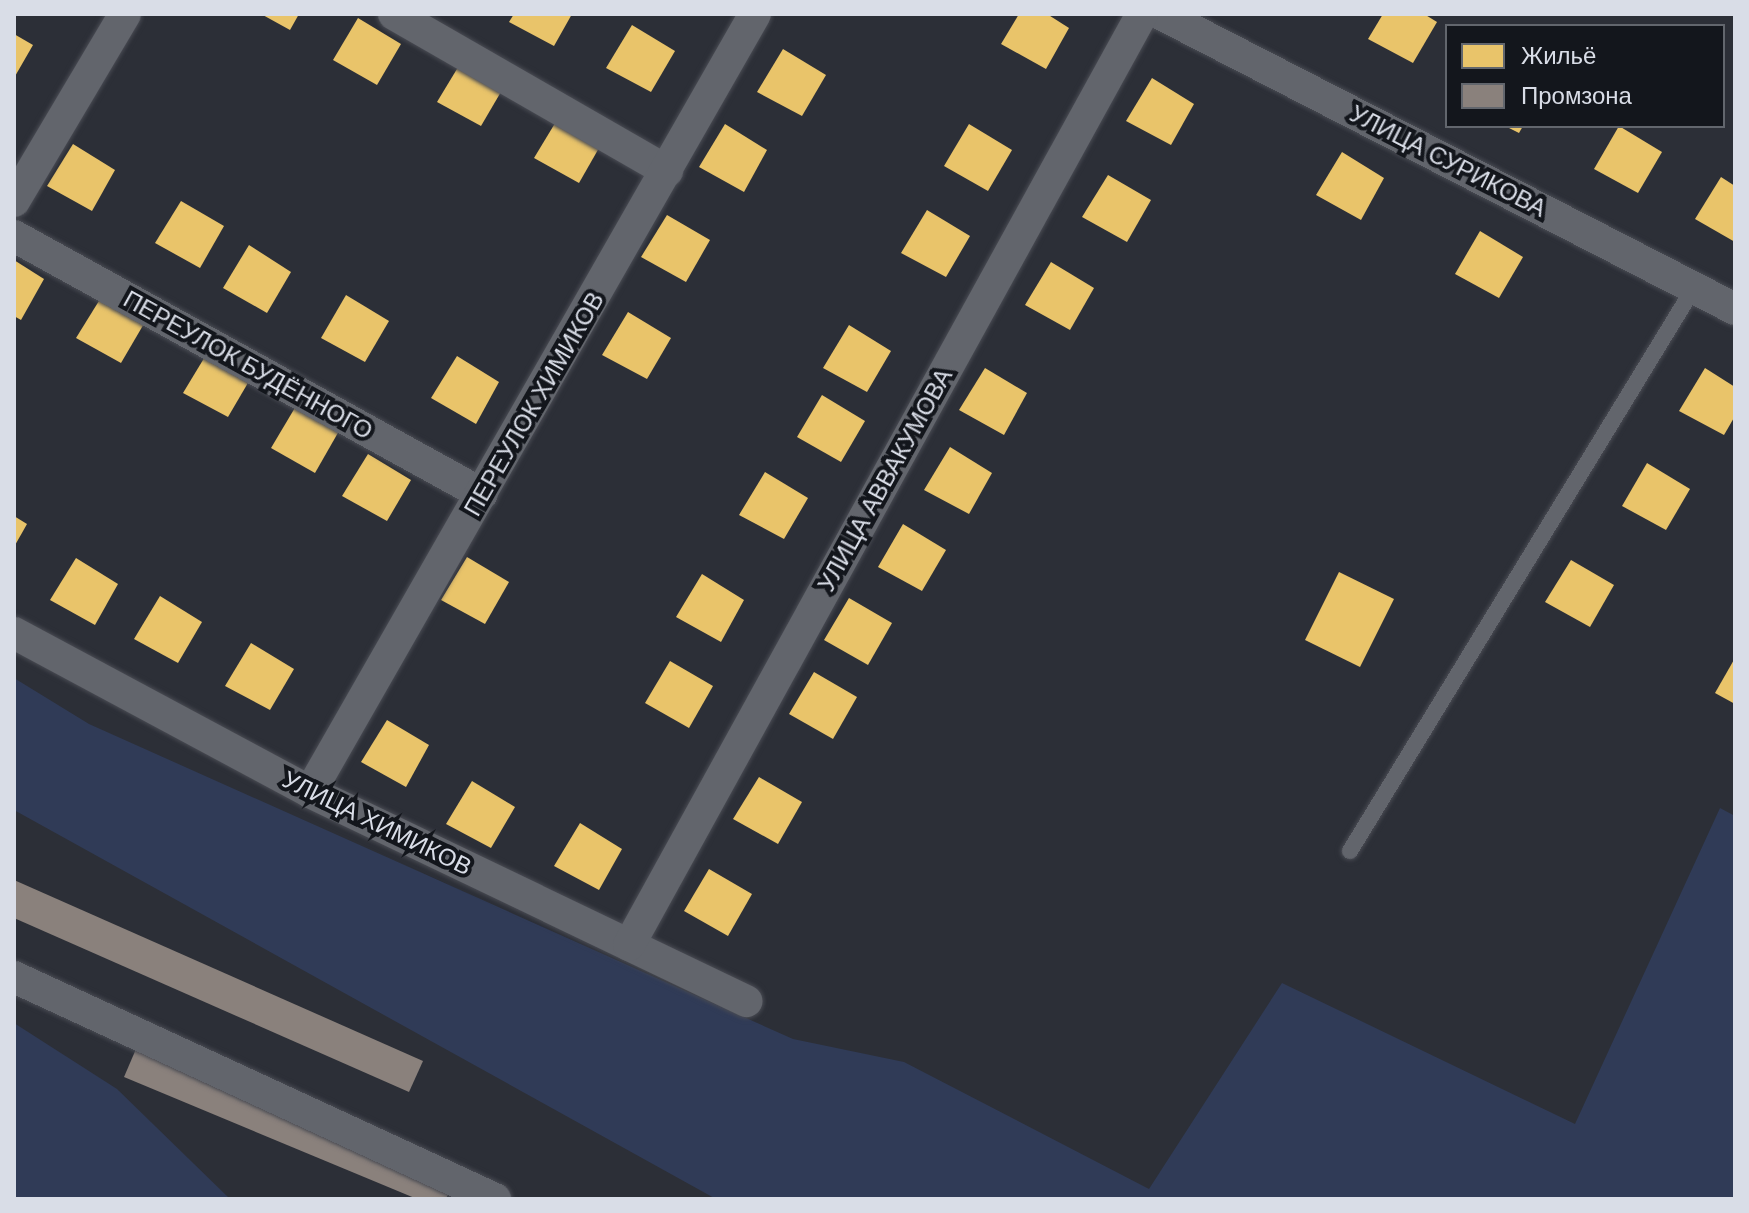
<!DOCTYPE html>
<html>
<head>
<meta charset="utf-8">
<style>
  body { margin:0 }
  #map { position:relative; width:1749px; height:1213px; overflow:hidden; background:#2c2f37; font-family:Helvetica,sans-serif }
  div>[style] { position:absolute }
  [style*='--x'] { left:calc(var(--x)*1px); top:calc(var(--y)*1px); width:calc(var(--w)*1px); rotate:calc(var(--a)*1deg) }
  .green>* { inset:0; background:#303b57 }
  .homes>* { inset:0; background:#e9c46a }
  .industry>* { inset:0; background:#8a817c }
  .roads { filter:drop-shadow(0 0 2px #494b53) drop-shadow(0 0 2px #494b53) }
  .lane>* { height:16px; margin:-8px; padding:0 8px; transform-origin:8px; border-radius:8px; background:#62656c }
  .street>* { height:32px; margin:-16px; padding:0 16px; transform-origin:16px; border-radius:16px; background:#62656c }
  span { translate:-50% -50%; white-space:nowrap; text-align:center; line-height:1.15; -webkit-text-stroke:8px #13161c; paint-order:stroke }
  .street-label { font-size:24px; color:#d9dde7 }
  .frame { position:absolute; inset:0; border:16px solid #d9dde7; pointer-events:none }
  .legend { position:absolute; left:1445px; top:24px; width:280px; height:104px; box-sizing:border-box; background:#13161c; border:2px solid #62666d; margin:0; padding:10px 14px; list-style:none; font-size:24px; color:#d9dde7 }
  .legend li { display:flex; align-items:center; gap:16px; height:40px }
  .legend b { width:40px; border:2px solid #62666d }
</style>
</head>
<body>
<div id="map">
  <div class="green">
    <div style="clip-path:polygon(14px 678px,89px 724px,793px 1039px,904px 1062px,1149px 1189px,1282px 983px,1575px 1124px,1720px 808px,1735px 816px,1735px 1199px,716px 1199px,14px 810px)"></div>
    <div style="clip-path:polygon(14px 1023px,117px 1089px,230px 1199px,14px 1199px)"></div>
  </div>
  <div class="homes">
    <div style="clip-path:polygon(261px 14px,299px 14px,290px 30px)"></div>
    <div style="clip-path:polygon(514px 14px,572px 14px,554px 46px,509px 22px)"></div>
    <div style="clip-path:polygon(1019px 14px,1047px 14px,1069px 28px,1046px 69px,1001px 44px)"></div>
    <div style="clip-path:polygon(1383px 14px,1424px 14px,1437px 22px,1413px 63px,1368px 39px)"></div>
    <div style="clip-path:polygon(358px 18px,401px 44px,377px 85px,333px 60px)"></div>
    <div style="clip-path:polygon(632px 25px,675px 51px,651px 92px,606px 68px)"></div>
    <div style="clip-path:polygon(14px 34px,33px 45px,14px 78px)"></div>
    <div style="clip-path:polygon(783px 49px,826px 75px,802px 116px,757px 92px)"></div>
    <div style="clip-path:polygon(463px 59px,505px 85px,481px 126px,437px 102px)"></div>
    <div style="clip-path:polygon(1152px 78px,1194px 104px,1171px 145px,1126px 121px)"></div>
    <div style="clip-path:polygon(560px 115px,603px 141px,579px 183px,534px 158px)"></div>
    <div style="clip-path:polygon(725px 124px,767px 150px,744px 192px,699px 167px)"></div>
    <div style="clip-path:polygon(969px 124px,1012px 150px,988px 191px,944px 166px)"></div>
    <div style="clip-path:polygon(1505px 126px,1523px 126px,1519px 133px)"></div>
    <div style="clip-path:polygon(1619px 126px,1662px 152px,1638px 193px,1594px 169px)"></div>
    <div style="clip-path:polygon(73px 144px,115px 170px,92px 211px,47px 186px)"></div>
    <div style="clip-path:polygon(1342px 152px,1384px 178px,1361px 220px,1316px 195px)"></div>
    <div style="clip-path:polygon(1108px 175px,1151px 200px,1127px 242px,1082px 217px)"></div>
    <div style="clip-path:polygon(1721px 177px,1735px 186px,1735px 242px,1695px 219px)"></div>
    <div style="clip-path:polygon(181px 201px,224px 226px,200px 268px,155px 243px)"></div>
    <div style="clip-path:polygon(927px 210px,970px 236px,946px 277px,901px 253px)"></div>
    <div style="clip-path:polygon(667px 215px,710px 240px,686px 282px,641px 257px)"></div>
    <div style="clip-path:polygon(1480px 231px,1523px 257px,1499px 298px,1455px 274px)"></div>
    <div style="clip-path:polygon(249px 245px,291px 272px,267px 313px,223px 288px)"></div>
    <div style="clip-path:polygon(14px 260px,44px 279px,21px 320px,14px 316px)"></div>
    <div style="clip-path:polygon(1051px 262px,1094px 288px,1070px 330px,1025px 305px)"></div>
    <div style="clip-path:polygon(346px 295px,389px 321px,365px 362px,321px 338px)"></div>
    <div style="clip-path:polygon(102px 296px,145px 322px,121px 363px,76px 338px)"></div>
    <div style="clip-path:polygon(628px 312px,671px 338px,647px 379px,602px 355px)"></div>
    <div style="clip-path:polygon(849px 325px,891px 351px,867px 392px,823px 368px)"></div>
    <div style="clip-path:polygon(209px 350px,252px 376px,228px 417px,183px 393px)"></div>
    <div style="clip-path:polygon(457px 356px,499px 382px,476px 424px,431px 398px)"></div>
    <div style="clip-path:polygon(985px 368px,1027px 393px,1004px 435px,959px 410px)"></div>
    <div style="clip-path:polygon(1705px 368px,1735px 387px,1735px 416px,1724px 435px,1679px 411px)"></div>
    <div style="clip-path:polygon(822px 395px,865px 421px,841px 462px,797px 437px)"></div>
    <div style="clip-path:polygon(296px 406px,339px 431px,315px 473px,271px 448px)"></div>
    <div style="clip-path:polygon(950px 447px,992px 473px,969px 514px,924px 490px)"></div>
    <div style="clip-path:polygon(368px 454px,411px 480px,387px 521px,342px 496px)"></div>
    <div style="clip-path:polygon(1647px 463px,1690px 489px,1666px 530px,1622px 506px)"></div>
    <div style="clip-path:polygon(765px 472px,808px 498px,784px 539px,739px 515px)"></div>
    <div style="clip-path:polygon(14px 516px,27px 524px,14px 547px)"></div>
    <div style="clip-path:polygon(903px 524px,946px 550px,922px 591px,878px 567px)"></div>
    <div style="clip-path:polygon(467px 557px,509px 582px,485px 624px,441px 600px)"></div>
    <div style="clip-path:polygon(76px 558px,118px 584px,95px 625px,50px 600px)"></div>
    <div style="clip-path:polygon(1571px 560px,1614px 585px,1590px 627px,1545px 602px)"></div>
    <div style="clip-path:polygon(1339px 572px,1394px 599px,1360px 667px,1305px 640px)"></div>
    <div style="clip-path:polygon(702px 574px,744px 600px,721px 642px,676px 617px)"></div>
    <div style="clip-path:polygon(160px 596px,202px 622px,178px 663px,134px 639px)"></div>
    <div style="clip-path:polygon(849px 598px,892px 623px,868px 665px,824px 640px)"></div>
    <div style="clip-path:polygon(251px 643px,294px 669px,270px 710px,225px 686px)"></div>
    <div style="clip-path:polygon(1735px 658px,1735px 704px,1715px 693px)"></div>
    <div style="clip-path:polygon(670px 661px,713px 686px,689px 728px,645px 703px)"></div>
    <div style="clip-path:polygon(814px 672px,857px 697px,833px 739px,789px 714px)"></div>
    <div style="clip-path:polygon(387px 720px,429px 745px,406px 787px,361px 762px)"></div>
    <div style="clip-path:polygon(759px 777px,802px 802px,778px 844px,733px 819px)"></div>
    <div style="clip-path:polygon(472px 781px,515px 807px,491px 848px,446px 824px)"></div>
    <div style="clip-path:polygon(580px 823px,622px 849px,599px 890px,554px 866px)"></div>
    <div style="clip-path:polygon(709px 869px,752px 894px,728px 936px,684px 911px)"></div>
  </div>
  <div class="industry">
    <div style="clip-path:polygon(14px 880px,423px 1061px,409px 1092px,14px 918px)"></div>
    <div style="clip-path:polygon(139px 1042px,457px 1174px,446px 1199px,417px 1199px,124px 1077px)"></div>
  </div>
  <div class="roads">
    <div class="lane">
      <div style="--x:1350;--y:851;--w:662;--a:-58.59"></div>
    </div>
    <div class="street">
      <div style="--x:394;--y:14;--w:315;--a:29.9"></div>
      <div style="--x:1161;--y:14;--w:645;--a:27.2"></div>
      <div style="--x:14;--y:201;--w:217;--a:-59.3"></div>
      <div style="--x:14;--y:236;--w:534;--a:28.87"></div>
      <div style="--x:14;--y:633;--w:336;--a:28.2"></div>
      <div style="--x:310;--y:792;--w:484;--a:25.6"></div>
      <div style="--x:310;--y:792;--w:896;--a:-60.23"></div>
      <div style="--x:629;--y:945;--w:1063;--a:-61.14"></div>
      <div style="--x:14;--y:977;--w:530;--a:24.78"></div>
    </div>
  </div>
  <div class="street-label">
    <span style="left:1448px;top:161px;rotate:27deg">УЛИЦА СУРИКОВА</span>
    <span style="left:248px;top:365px;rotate:29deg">ПЕРЕУЛОК БУДЁННОГО</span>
    <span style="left:534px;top:404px;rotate:-60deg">ПЕРЕУЛОК ХИМИКОВ</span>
    <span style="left:885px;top:480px;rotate:-61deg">УЛИЦА АВВАКУМОВА</span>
    <span style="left:377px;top:823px;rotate:26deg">УЛИЦА ХИМИКОВ</span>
  </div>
  <div class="frame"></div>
  <ul class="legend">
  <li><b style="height:22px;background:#e9c46a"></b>Жильё</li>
  <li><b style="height:22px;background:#8a817c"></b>Промзона</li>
  </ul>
</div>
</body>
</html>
